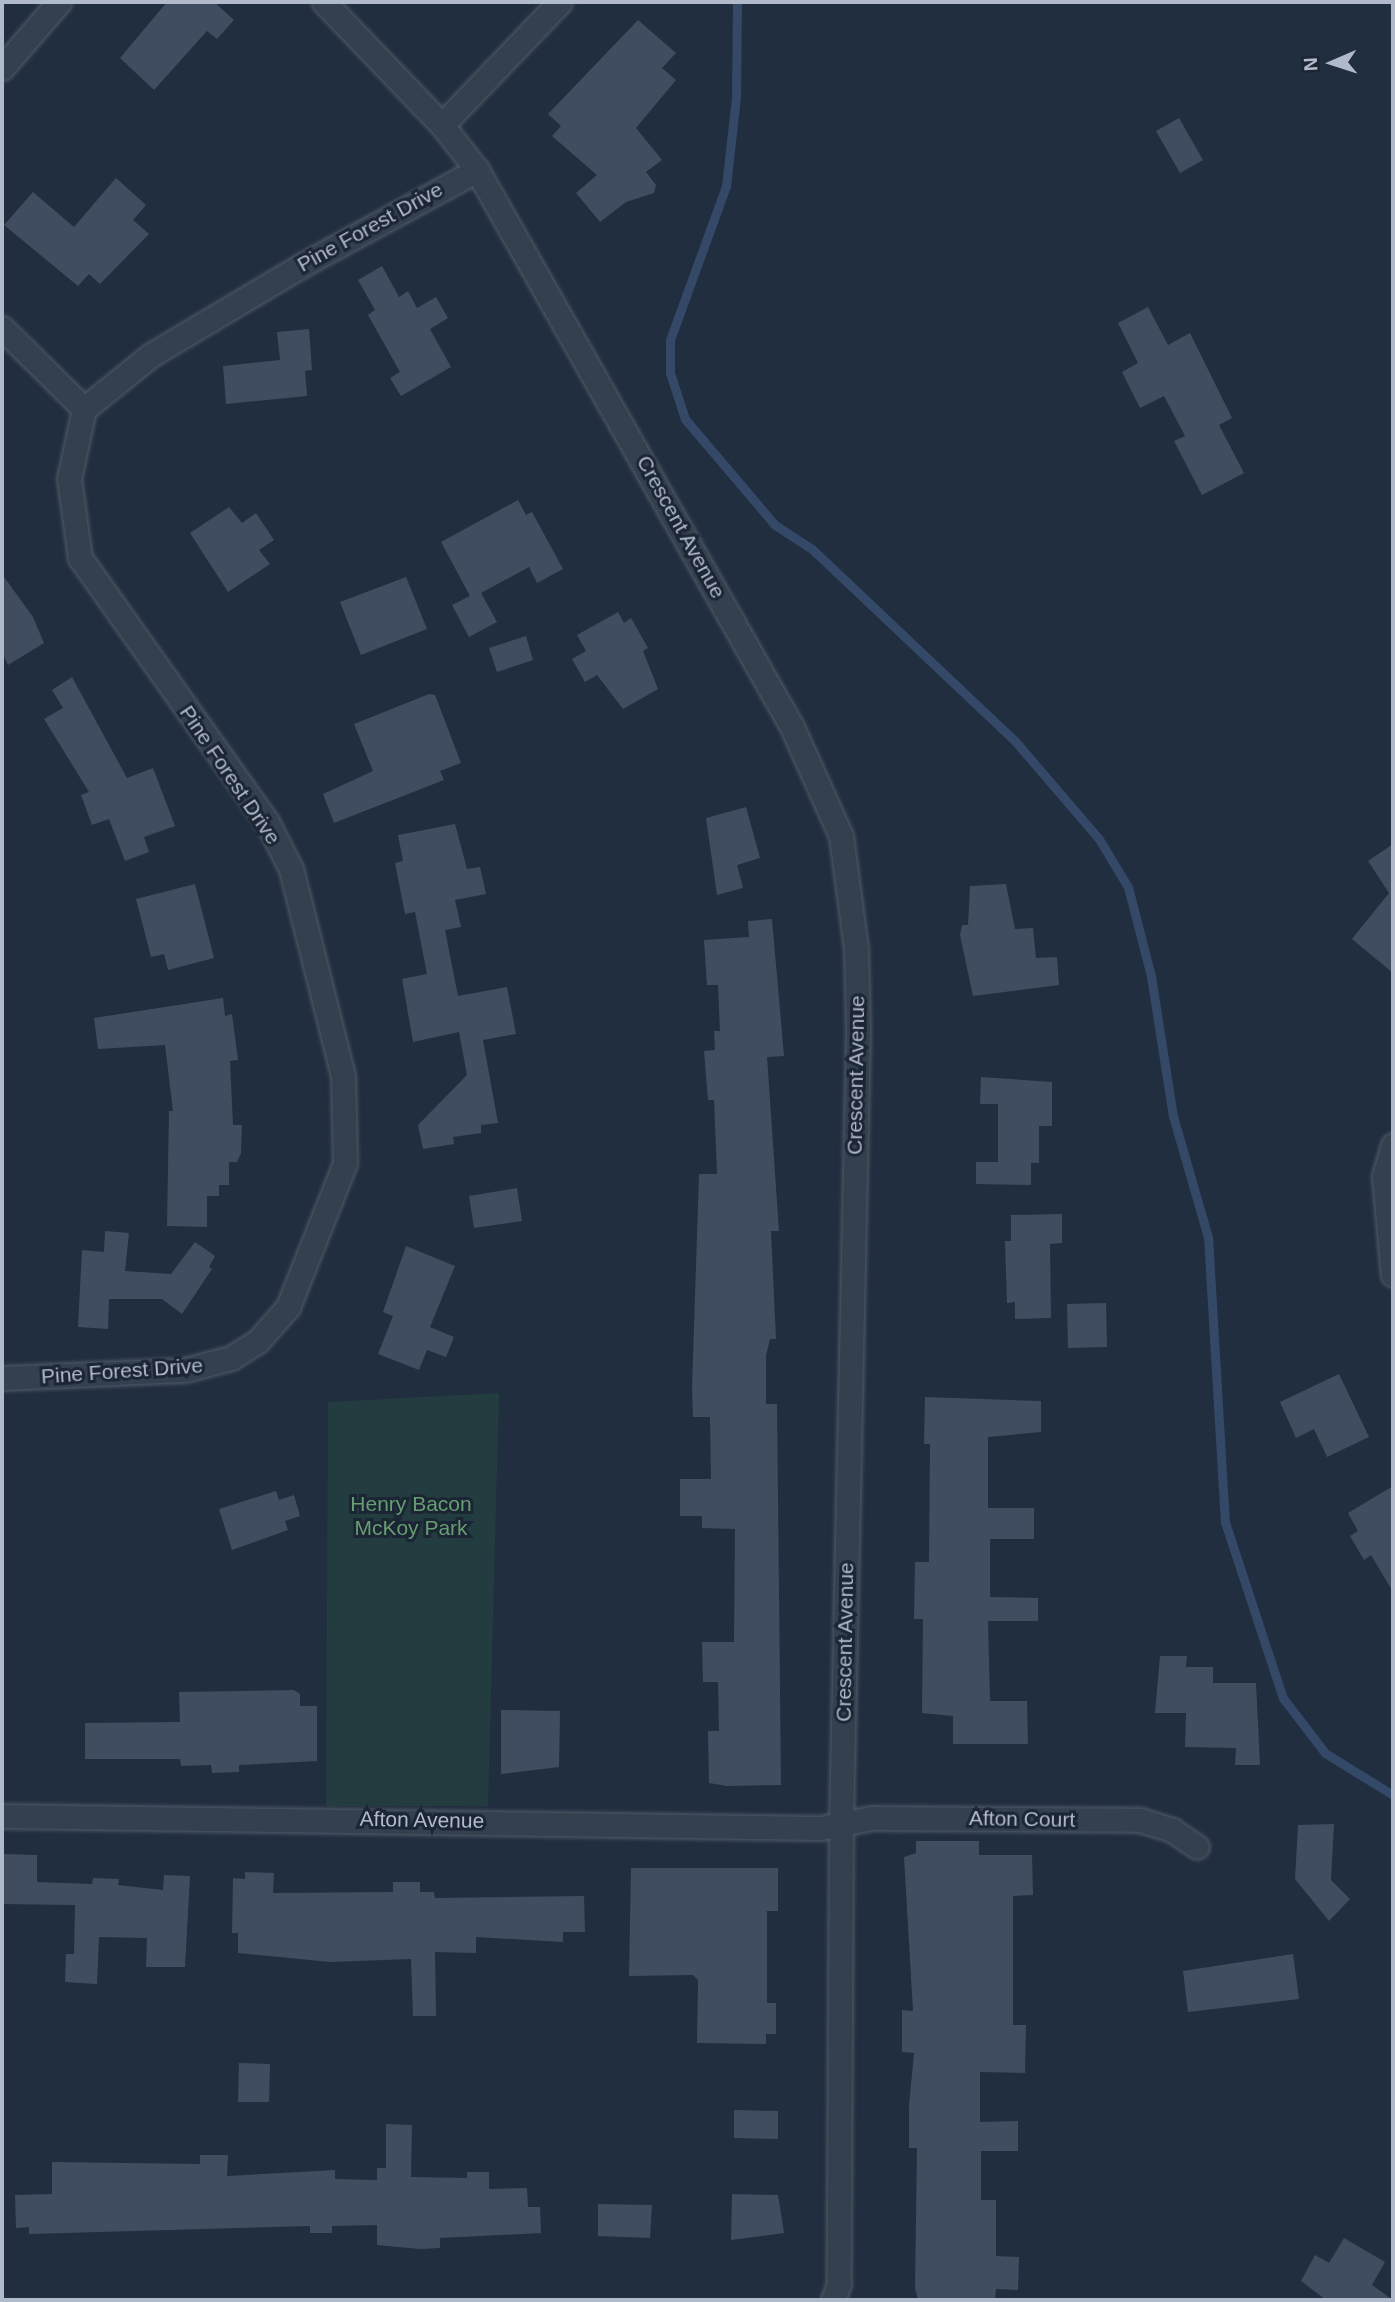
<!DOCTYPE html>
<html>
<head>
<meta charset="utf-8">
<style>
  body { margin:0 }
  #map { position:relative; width:1395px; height:2302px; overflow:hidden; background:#212e3f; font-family:Helvetica,sans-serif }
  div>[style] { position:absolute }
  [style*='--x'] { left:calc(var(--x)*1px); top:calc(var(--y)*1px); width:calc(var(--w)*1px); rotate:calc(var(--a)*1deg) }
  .green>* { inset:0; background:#233c40 }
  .stream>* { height:9px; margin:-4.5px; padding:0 4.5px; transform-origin:4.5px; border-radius:4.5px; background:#344867 }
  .building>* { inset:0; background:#404d61 }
  .roads { filter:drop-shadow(0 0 2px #515a69) drop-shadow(0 0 2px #515a69) }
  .minor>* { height:23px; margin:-11.5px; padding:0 11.5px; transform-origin:11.5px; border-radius:11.5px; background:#35404f }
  span { translate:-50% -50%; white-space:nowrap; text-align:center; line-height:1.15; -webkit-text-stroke:6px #1b2533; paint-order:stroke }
  .street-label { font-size:21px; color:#b1baca }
  .park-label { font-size:21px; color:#669d73 }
  .frame { position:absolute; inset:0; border:4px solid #b1baca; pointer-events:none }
  .north { position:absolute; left:1297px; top:28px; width:70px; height:70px; -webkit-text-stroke:5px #1b2533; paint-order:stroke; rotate:267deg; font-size:19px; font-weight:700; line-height:28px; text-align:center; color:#b1baca }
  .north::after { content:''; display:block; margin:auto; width:24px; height:32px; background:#b1baca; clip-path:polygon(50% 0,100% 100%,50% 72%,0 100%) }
</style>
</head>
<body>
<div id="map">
  <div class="green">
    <div style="clip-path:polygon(499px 1393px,488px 1806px,326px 1806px,328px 1402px)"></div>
  </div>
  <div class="stream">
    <div style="--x:737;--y:2;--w:95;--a:90.6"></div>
    <div style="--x:736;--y:97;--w:90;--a:96.4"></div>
    <div style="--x:726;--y:186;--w:164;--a:110"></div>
    <div style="--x:670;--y:340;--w:33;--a:90"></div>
    <div style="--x:670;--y:373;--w:48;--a:71.9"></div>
    <div style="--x:685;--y:419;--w:139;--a:49.7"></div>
    <div style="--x:775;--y:525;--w:44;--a:33"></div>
    <div style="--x:812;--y:549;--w:279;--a:43.4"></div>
    <div style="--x:1015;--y:741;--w:129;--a:49.4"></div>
    <div style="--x:1099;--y:839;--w:56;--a:58.9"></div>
    <div style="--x:1128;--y:887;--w:92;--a:75.5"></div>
    <div style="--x:1151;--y:976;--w:142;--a:81.1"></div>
    <div style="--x:1173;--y:1116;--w:126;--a:73.9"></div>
    <div style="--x:1208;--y:1237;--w:286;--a:86.6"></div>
    <div style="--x:1225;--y:1522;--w:185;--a:71.8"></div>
    <div style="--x:1283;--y:1698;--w:69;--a:52.6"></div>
    <div style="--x:1325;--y:1753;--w:80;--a:31.7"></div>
  </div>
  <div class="building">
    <div style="clip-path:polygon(167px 2px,214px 2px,234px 20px,217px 39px,207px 31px,154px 90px,120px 58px)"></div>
    <div style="clip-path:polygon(638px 20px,676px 53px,662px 68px,676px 80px,636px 128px,662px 160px,646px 172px,656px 185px,654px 193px,626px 202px,600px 222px,576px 193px,597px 175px,552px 136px,561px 126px,548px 114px)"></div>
    <div style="clip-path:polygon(1179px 118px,1203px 160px,1180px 173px,1156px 131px)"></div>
    <div style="clip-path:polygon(116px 178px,146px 205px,133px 220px,149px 234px,100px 284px,89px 274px,78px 286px,4px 225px,33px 192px,74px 227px)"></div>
    <div style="clip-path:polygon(382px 266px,399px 297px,408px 291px,417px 308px,436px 297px,448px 318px,430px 329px,451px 367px,401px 396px,390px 378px,400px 372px,368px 315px,375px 310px,358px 280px)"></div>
    <div style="clip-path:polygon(1148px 307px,1168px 345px,1190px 333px,1232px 418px,1219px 425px,1244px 473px,1202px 495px,1174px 441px,1185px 436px,1164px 396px,1140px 408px,1122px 372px,1138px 363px,1118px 323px)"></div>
    <div style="clip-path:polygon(309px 329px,312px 370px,305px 371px,307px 396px,226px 404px,223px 366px,280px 360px,277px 332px)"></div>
    <div style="clip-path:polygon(518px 500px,526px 515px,532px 512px,563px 569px,537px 583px,529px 567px,481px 593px,497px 622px,469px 637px,452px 605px,470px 596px,441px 542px)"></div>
    <div style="clip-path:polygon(229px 507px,242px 523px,256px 513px,274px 540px,259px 550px,270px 564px,228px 592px,190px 533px)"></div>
    <div style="clip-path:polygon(2px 574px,33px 617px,44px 643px,8px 665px,2px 652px)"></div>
    <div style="clip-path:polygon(406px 577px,427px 629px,361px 655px,340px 602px)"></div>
    <div style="clip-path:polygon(618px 612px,624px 623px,631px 618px,648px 648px,643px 651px,658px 689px,623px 709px,597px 675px,585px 682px,572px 659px,586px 651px,577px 635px)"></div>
    <div style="clip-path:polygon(526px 636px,533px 660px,497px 672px,489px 648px)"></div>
    <div style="clip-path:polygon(72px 677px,127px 778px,153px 768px,175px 826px,144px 837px,149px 852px,125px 861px,109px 819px,92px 825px,81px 795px,89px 792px,44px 719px,63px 708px,52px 690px)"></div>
    <div style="clip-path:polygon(429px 694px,435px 695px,461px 763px,440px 771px,444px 780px,334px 823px,323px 794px,373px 771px,354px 724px)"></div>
    <div style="clip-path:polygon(746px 807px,760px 858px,737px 865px,743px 888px,717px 895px,706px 818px)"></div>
    <div style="clip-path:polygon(455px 824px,467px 869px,480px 867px,486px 894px,455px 900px,461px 927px,445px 930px,458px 996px,507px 987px,516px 1034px,483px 1040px,498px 1123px,481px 1125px,481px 1133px,453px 1137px,454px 1144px,423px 1149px,418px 1125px,467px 1075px,459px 1032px,413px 1042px,402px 979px,427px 974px,415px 912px,405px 914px,395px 863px,403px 861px,398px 835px)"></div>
    <div style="clip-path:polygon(1393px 844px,1393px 973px,1352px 939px,1389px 893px,1368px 861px)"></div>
    <div style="clip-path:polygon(195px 884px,214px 958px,168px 970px,164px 954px,151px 957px,136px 899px)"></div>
    <div style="clip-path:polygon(1006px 884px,1015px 929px,1033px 928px,1036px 958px,1057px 957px,1059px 985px,973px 996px,960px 935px,962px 925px,968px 925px,970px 886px)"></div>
    <div style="clip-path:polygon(772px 919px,784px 1056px,767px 1057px,779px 1231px,771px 1231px,776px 1339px,770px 1339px,766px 1356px,766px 1404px,777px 1404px,781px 1785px,727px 1786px,709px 1783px,708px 1731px,719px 1731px,718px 1682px,703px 1682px,702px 1642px,734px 1642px,735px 1529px,702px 1528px,702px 1516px,680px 1516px,680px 1479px,711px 1479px,710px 1417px,693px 1417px,692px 1389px,699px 1174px,717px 1174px,714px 1100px,708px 1100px,704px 1051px,715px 1050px,714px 1031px,720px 1031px,718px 985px,707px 985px,704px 940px,749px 937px,748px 921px)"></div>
    <div style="clip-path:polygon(223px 998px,225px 1016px,232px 1014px,238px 1060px,230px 1061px,233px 1125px,242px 1125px,241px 1153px,237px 1162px,229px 1162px,229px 1185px,219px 1185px,219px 1196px,207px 1196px,207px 1227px,167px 1226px,169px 1111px,173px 1111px,165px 1045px,98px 1049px,94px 1018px)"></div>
    <div style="clip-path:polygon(981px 1077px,1052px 1082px,1052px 1126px,1039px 1126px,1039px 1163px,1031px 1163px,1031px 1185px,976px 1184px,976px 1162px,998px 1162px,998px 1104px,980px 1104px)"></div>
    <div style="clip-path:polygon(517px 1188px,522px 1221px,474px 1228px,469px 1196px)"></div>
    <div style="clip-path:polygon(1062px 1214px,1062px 1243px,1050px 1244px,1051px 1318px,1015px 1319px,1015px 1302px,1007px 1303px,1005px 1241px,1011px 1241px,1011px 1215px)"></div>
    <div style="clip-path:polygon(105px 1231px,129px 1233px,125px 1271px,171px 1274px,195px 1242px,215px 1256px,209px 1267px,212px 1269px,182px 1314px,162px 1299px,109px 1299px,108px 1329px,78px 1327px,82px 1250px,104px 1252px)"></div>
    <div style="clip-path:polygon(406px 1246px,455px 1266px,430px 1327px,454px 1337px,446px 1357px,427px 1350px,419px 1370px,378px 1354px,393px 1316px,383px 1312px)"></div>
    <div style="clip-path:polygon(1106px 1303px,1107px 1347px,1068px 1348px,1067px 1304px)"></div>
    <div style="clip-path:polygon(1339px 1374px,1369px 1437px,1327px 1457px,1314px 1429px,1296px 1438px,1280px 1402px)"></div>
    <div style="clip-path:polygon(925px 1397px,1041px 1401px,1041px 1432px,988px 1437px,988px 1508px,1034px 1508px,1034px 1539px,990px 1539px,990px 1597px,1038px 1598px,1038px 1621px,988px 1621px,990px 1701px,1027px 1701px,1028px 1744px,953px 1744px,953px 1716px,922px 1713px,923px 1619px,914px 1619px,915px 1562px,929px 1562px,930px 1444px,924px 1444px)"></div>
    <div style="clip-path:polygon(1393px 1486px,1393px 1592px,1371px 1555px,1364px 1560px,1350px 1536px,1358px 1531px,1348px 1513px)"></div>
    <div style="clip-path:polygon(276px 1491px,279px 1500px,294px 1495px,300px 1516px,285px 1521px,288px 1530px,232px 1550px,219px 1509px)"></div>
    <div style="clip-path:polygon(1160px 1656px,1187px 1656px,1186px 1667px,1213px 1667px,1213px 1683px,1256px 1683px,1260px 1765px,1235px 1765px,1236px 1748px,1185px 1747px,1186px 1713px,1155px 1713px)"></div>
    <div style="clip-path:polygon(294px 1690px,300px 1694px,300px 1706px,317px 1706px,317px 1761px,239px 1765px,239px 1772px,212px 1773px,211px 1765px,181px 1766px,180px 1759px,85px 1759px,85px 1723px,180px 1722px,179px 1692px)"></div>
    <div style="clip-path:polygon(501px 1710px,560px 1711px,559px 1767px,501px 1774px)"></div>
    <div style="clip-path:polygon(1334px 1824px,1331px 1880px,1350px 1899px,1329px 1921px,1295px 1879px,1298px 1825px)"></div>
    <div style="clip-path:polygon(916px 1841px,979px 1841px,979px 1855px,1032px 1855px,1033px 1895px,1013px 1896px,1013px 2025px,1026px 2025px,1025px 2073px,980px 2072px,980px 2122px,1018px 2121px,1018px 2151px,981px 2151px,981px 2200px,996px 2200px,996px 2256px,1019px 2257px,1018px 2290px,996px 2289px,995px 2300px,918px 2300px,915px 2288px,917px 2148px,909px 2148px,909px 2106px,914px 2053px,902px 2052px,902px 2010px,913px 2011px,904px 1857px,916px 1853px)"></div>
    <div style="clip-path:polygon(2px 1854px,37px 1855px,37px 1882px,92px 1884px,93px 1878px,119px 1879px,118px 1885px,163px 1890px,164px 1875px,190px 1876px,185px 1967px,146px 1967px,147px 1938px,99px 1937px,97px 1984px,65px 1982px,66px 1954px,74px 1954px,75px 1905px,2px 1904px)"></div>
    <div style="clip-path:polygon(631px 1868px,778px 1868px,778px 1911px,767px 1911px,767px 2003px,776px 2003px,776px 2034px,766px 2034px,766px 2044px,697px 2043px,698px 1980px,693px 1975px,629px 1976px)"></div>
    <div style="clip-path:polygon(245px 1872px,274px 1873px,273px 1893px,393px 1892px,393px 1882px,420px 1882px,420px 1892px,434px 1892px,435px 1898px,584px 1896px,585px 1932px,563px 1932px,563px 1942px,476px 1937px,476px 1953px,435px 1952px,436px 2016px,413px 2016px,411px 1959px,330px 1962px,238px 1953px,238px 1933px,232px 1933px,233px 1878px,245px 1879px)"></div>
    <div style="clip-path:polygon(1293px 1954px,1299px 1999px,1188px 2012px,1183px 1971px)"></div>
    <div style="clip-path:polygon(239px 2063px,270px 2064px,269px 2102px,238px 2102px)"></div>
    <div style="clip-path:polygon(734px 2110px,778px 2111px,778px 2139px,734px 2138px)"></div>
    <div style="clip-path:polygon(386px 2124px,412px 2125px,411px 2177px,467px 2178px,467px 2172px,489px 2172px,489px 2189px,527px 2188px,528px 2207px,540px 2207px,541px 2233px,440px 2238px,440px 2248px,420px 2249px,377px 2245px,377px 2225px,332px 2226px,332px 2233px,310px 2233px,310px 2226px,29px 2234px,29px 2227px,16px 2228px,15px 2195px,52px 2194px,52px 2162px,200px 2164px,200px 2155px,228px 2155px,227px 2176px,335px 2170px,335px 2179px,377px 2180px,377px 2168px,386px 2168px)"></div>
    <div style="clip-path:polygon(732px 2194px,778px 2195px,784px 2233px,731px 2240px)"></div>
    <div style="clip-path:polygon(598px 2204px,652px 2205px,650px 2238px,598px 2236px)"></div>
    <div style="clip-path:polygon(1344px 2238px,1385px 2262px,1372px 2285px,1393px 2300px,1326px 2300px,1301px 2281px,1315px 2255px,1329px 2263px)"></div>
  </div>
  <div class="roads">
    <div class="minor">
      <div style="--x:324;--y:2;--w:170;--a:46.2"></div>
      <div style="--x:442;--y:125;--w:57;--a:52.1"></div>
      <div style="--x:477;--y:170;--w:640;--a:60.51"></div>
      <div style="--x:792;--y:727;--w:120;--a:65.8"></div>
      <div style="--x:841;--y:836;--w:114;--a:82.4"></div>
      <div style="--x:856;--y:949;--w:82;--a:88.6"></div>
      <div style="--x:858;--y:1031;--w:795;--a:91.23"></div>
      <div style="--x:841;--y:1826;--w:458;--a:90.3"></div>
      <div style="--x:839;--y:2284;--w:17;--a:111"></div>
      <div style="--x:2;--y:68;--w:87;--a:-49.2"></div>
      <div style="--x:442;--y:125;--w:170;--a:-46.2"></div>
      <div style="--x:2;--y:328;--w:115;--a:44.6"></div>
      <div style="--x:1393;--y:1145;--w:33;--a:106"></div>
      <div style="--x:1384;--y:1177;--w:98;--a:84.8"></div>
      <div style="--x:2;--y:1378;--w:183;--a:-2.5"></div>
      <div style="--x:185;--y:1370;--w:48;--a:-14.6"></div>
      <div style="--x:231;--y:1358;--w:31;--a:-32"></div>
      <div style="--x:257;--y:1342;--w:47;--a:-48.5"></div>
      <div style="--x:288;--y:1307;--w:155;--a:-68.4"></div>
      <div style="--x:345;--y:1163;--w:87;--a:-91.3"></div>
      <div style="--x:343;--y:1076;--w:213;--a:-104.1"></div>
      <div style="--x:291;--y:869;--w:53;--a:-117.1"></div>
      <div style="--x:267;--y:822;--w:324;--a:-125.3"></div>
      <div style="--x:80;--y:558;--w:80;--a:-97.9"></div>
      <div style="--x:69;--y:479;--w:72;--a:-77.9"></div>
      <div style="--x:84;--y:409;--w:86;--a:-38.9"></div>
      <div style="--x:151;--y:355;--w:180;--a:-30.7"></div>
      <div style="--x:306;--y:263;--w:195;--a:-28.5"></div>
      <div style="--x:2;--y:1816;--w:818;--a:0.84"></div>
      <div style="--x:820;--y:1828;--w:53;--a:-10.9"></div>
      <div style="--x:872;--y:1818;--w:268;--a:0.4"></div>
      <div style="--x:1140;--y:1820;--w:34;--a:17"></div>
      <div style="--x:1172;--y:1830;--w:30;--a:34"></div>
    </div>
  </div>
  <div class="street-label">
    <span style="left:370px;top:227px;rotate:-29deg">Pine Forest Drive</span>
    <span style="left:681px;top:527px;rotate:61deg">Crescent Avenue</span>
    <span style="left:230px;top:775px;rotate:56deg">Pine Forest Drive</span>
    <span style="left:856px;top:1075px;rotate:-89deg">Crescent Avenue</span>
    <span style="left:122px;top:1371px;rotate:-4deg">Pine Forest Drive</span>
    <span style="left:845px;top:1642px;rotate:-89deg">Crescent Avenue</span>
    <span style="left:1022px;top:1819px;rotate:1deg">Afton Court</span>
    <span style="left:422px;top:1820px;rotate:1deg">Afton Avenue</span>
  </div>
  <div class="park-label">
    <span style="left:411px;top:1516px">Henry Bacon<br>McKoy Park</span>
  </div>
  <div class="frame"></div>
  <div class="north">N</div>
</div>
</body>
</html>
